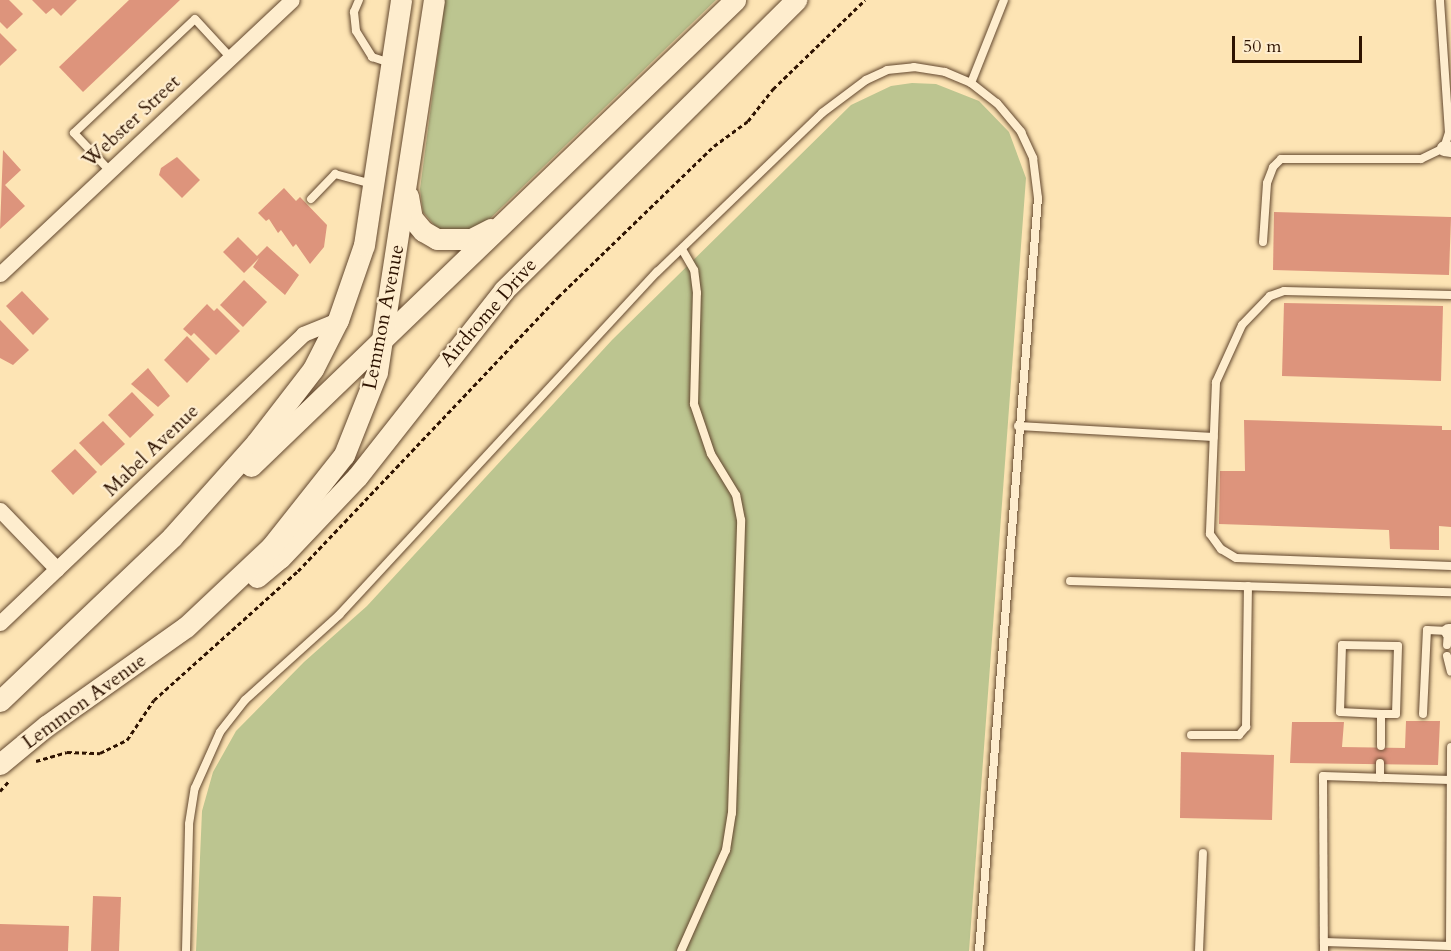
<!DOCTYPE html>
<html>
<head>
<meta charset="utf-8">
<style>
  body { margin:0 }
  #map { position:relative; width:1451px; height:951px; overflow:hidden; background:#fde4b4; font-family:Cardo,serif }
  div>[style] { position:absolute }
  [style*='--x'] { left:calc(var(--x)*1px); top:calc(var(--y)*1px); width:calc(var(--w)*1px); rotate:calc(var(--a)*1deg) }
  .green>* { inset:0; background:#bcc590 }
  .building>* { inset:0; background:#dd947c }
  .path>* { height:3px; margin-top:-1.5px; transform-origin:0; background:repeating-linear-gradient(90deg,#2e1301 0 4.5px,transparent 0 7.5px) }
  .roads { filter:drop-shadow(0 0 2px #62472e) drop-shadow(0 0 2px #62472e) }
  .service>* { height:8px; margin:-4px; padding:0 4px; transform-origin:4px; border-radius:4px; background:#feedce }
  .minor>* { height:15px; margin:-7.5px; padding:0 7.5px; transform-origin:7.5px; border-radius:7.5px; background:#feedce }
  .secondary>* { height:21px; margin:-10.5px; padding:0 10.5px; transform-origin:10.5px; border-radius:10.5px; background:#feedce }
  span { translate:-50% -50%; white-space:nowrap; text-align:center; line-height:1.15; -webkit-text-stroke:4.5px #feedce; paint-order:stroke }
  .street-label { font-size:20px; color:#2e1301 }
  .scale { position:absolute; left:1232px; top:36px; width:130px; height:27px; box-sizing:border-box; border:3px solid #2e1301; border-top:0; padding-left:8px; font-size:18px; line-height:21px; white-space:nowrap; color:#2e1301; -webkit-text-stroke:4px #feedce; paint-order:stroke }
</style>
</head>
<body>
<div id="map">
  <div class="green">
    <div style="clip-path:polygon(445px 0,716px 0,476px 232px,453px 235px,436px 227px,423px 212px,420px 189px)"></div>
    <div style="clip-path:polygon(912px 83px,936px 84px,979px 101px,1009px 132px,1026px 178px,969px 951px,196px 951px,202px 811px,213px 772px,236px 731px,304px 662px,367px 606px,612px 340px,851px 105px,891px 86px)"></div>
  </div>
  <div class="building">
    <div style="clip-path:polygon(0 0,9px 0,23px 14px,7px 29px,0 22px)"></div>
    <div style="clip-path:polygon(32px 0,77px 0,61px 16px,53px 8px,46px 14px)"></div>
    <div style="clip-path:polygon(129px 0,180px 0,83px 92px,59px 67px)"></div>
    <div style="clip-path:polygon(0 33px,17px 50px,0 66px)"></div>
    <div style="clip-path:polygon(3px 150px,21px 170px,5px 185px,25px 206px,0 229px)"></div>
    <div style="clip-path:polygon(177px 157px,200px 180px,182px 198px,159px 175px,161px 168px)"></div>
    <div style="clip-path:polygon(284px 188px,296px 201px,300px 197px,327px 225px,324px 247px,310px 264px,296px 244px,293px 247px,281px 230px,278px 233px,269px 219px,266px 221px,258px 213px)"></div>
    <div style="clip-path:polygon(1274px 212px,1451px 217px,1449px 275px,1273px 270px)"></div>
    <div style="clip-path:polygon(238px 237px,257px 256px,267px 246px,299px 275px,285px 295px,253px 267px,259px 258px,244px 273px,223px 252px)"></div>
    <div style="clip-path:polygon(244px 280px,267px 302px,243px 327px,220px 305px)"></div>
    <div style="clip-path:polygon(22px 291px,49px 319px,33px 335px,6px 306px)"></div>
    <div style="clip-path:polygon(1284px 303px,1443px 306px,1441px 381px,1282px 376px)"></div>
    <div style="clip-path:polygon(207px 304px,214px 311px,217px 308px,240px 331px,216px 355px,194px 333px,191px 336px,183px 329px)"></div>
    <div style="clip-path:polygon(0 320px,29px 350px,13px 365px,0 358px)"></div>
    <div style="clip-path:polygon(187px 336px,210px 359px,187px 383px,164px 360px)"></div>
    <div style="clip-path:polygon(148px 368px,170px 396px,158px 407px,131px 384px)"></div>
    <div style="clip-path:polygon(132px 392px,154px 415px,130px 438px,108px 415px)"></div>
    <div style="clip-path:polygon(1244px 420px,1442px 426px,1442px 430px,1451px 430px,1451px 527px,1439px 526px,1439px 550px,1390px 549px,1389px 530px,1219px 524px,1220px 471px,1245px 471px)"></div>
    <div style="clip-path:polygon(103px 421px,125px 444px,101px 466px,79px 443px)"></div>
    <div style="clip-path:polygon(75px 449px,97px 472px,73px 495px,51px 471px)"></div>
    <div style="clip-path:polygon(1406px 721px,1440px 721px,1438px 765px,1290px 763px,1292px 722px,1344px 722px,1342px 747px,1405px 748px)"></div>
    <div style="clip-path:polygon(1181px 752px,1274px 755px,1272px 820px,1180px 818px)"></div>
    <div style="clip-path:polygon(93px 896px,121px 897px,119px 951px,91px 951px)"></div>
    <div style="clip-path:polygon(0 924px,69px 926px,68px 951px,0 951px)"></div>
  </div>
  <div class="path">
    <div style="--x:36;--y:761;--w:32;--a:-16"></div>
    <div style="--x:67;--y:752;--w:33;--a:2"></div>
    <div style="--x:100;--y:753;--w:30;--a:-26"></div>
    <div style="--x:127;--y:740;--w:48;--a:-56"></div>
    <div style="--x:154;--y:700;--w:193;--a:-41.9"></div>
    <div style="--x:298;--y:571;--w:378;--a:-46.5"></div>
    <div style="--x:558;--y:297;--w:217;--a:-44.1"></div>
    <div style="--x:714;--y:146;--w:42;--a:-36.3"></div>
    <div style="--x:748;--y:121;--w:41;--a:-52"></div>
    <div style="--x:773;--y:89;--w:128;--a:-44.1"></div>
    <div style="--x:0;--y:791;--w:13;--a:-48"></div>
  </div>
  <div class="roads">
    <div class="service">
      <div style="--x:359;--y:0;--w:13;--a:113"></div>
      <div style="--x:354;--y:12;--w:19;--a:84"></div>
      <div style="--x:356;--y:31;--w:31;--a:58"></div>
      <div style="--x:372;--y:57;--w:20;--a:18"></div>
      <div style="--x:971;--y:83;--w:89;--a:-68.3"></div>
      <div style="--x:109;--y:170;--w:51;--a:-133.4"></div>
      <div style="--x:74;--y:133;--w:166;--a:-43.3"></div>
      <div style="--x:195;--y:19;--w:53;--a:47.3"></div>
      <div style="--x:311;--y:199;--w:35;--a:-46"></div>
      <div style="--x:335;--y:174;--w:39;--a:15"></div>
      <div style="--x:1263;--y:242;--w:59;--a:-86.1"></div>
      <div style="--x:1267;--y:183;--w:17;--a:-69"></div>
      <div style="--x:1273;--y:167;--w:11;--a:-45"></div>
      <div style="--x:1281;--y:159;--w:140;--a:0"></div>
      <div style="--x:1421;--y:159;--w:25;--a:-26"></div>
      <div style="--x:1444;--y:148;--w:16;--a:-72"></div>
      <div style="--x:1449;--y:133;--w:133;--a:-93.9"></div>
      <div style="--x:1451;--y:295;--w:167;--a:-178.6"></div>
      <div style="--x:1284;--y:291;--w:15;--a:160"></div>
      <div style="--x:1270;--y:296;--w:40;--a:134"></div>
      <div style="--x:1242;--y:325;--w:63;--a:114.5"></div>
      <div style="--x:1216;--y:382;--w:152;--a:92.3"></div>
      <div style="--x:1210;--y:534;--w:19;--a:54"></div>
      <div style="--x:1221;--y:549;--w:17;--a:31"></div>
      <div style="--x:1236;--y:558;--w:215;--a:2.1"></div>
      <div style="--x:1018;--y:426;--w:196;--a:3.2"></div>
      <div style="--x:1070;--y:581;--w:381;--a:1.7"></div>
      <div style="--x:1447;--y:656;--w:16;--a:76"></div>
      <div style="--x:1423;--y:714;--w:84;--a:-87.3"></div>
      <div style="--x:1427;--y:630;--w:21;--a:3"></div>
      <div style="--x:1448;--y:631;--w:14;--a:94"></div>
      <div style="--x:1191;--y:735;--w:48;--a:0"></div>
      <div style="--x:1239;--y:735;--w:11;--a:-49"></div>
      <div style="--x:1246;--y:727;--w:141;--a:-89.2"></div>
      <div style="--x:1381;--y:746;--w:32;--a:-90"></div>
      <div style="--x:1381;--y:714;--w:15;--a:0"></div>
      <div style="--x:1396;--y:714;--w:68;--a:-88.3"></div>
      <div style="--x:1398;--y:646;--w:56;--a:-179"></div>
      <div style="--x:1342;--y:645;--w:67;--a:91.7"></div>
      <div style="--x:1340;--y:712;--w:41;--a:2.8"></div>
      <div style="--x:1380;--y:778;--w:15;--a:-90"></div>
      <div style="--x:1450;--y:780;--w:127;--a:-178.2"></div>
      <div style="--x:1323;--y:776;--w:166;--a:89.7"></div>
      <div style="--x:1324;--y:942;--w:126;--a:1.8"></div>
      <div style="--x:1450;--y:946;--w:199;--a:-89.7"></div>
      <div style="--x:186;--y:951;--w:127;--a:-88.6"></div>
      <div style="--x:189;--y:824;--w:36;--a:-81"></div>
      <div style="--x:195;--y:788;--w:61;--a:-65.9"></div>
      <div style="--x:220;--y:732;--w:41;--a:-52"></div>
      <div style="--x:245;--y:700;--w:127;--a:-42.1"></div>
      <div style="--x:339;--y:615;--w:468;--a:-47.2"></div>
      <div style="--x:657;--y:272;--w:229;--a:-43.9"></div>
      <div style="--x:822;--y:113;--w:55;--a:-36.9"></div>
      <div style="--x:866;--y:80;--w:23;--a:-25"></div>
      <div style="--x:887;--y:70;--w:27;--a:-6"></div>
      <div style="--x:914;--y:67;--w:31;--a:9"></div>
      <div style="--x:945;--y:72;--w:28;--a:23"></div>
      <div style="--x:971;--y:83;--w:33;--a:38"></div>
      <div style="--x:997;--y:103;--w:38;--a:50"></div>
      <div style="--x:1021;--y:132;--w:29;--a:65"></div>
      <div style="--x:1033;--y:158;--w:40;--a:82.9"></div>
      <div style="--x:1038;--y:198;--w:755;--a:94.48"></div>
      <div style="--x:681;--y:951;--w:111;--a:-66"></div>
      <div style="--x:726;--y:850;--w:37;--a:-81"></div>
      <div style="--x:732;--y:813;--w:293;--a:-88.2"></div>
      <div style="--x:741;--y:520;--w:25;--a:-101"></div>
      <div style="--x:736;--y:495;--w:48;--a:-121.4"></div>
      <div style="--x:711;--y:454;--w:53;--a:-108.8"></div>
      <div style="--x:694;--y:404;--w:111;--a:-88.5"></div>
      <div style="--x:697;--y:293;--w:23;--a:-97"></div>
      <div style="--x:694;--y:270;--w:24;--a:-120"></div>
      <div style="--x:1199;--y:951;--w:98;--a:-87.7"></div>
      <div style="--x:1324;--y:951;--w:9;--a:-90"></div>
    </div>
    <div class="minor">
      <div style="--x:1444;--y:148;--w:7;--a:8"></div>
      <div style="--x:0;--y:274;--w:400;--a:-43.2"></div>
      <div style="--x:0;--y:510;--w:82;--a:46"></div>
      <div style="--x:0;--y:623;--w:419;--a:-43.6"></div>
      <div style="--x:303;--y:334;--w:38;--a:-22"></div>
      <div style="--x:1448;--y:631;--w:3;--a:0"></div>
    </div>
    <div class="secondary">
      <div style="--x:408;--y:196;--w:22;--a:80"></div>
      <div style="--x:412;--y:218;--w:17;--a:50"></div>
      <div style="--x:423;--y:231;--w:16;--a:30"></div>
      <div style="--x:437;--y:239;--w:34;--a:0"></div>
      <div style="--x:471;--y:239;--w:22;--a:-27"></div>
      <div style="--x:251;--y:466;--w:672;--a:-43.91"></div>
      <div style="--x:257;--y:577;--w:30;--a:-40"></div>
      <div style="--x:280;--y:558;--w:112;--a:-46.5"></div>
      <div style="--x:357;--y:477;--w:238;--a:-51.8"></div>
      <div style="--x:504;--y:290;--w:412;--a:-44.8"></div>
      <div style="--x:0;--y:701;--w:238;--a:-43.6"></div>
      <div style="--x:172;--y:537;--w:126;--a:-48.2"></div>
      <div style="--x:256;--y:443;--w:93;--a:-52.4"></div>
      <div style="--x:313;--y:369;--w:55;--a:-63"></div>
      <div style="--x:338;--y:320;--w:79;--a:-70.9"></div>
      <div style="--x:364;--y:245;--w:248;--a:-81.4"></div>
      <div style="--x:0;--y:764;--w:60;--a:-39.6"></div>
      <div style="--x:46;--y:726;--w:171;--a:-35.3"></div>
      <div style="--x:186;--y:627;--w:117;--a:-43.3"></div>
      <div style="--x:271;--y:547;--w:117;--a:-51.6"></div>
      <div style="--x:344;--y:455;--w:89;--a:-68.3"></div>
      <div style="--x:377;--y:372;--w:376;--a:-81.3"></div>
    </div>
  </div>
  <div class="street-label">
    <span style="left:131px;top:121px;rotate:-43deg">Webster Street</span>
    <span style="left:488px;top:312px;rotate:-49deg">Airdrome Drive</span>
    <span style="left:383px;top:317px;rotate:-79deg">Lemmon Avenue</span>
    <span style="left:151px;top:450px;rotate:-44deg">Mabel Avenue</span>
    <span style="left:84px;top:701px;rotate:-36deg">Lemmon Avenue</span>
  </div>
  <div class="scale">50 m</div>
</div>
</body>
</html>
